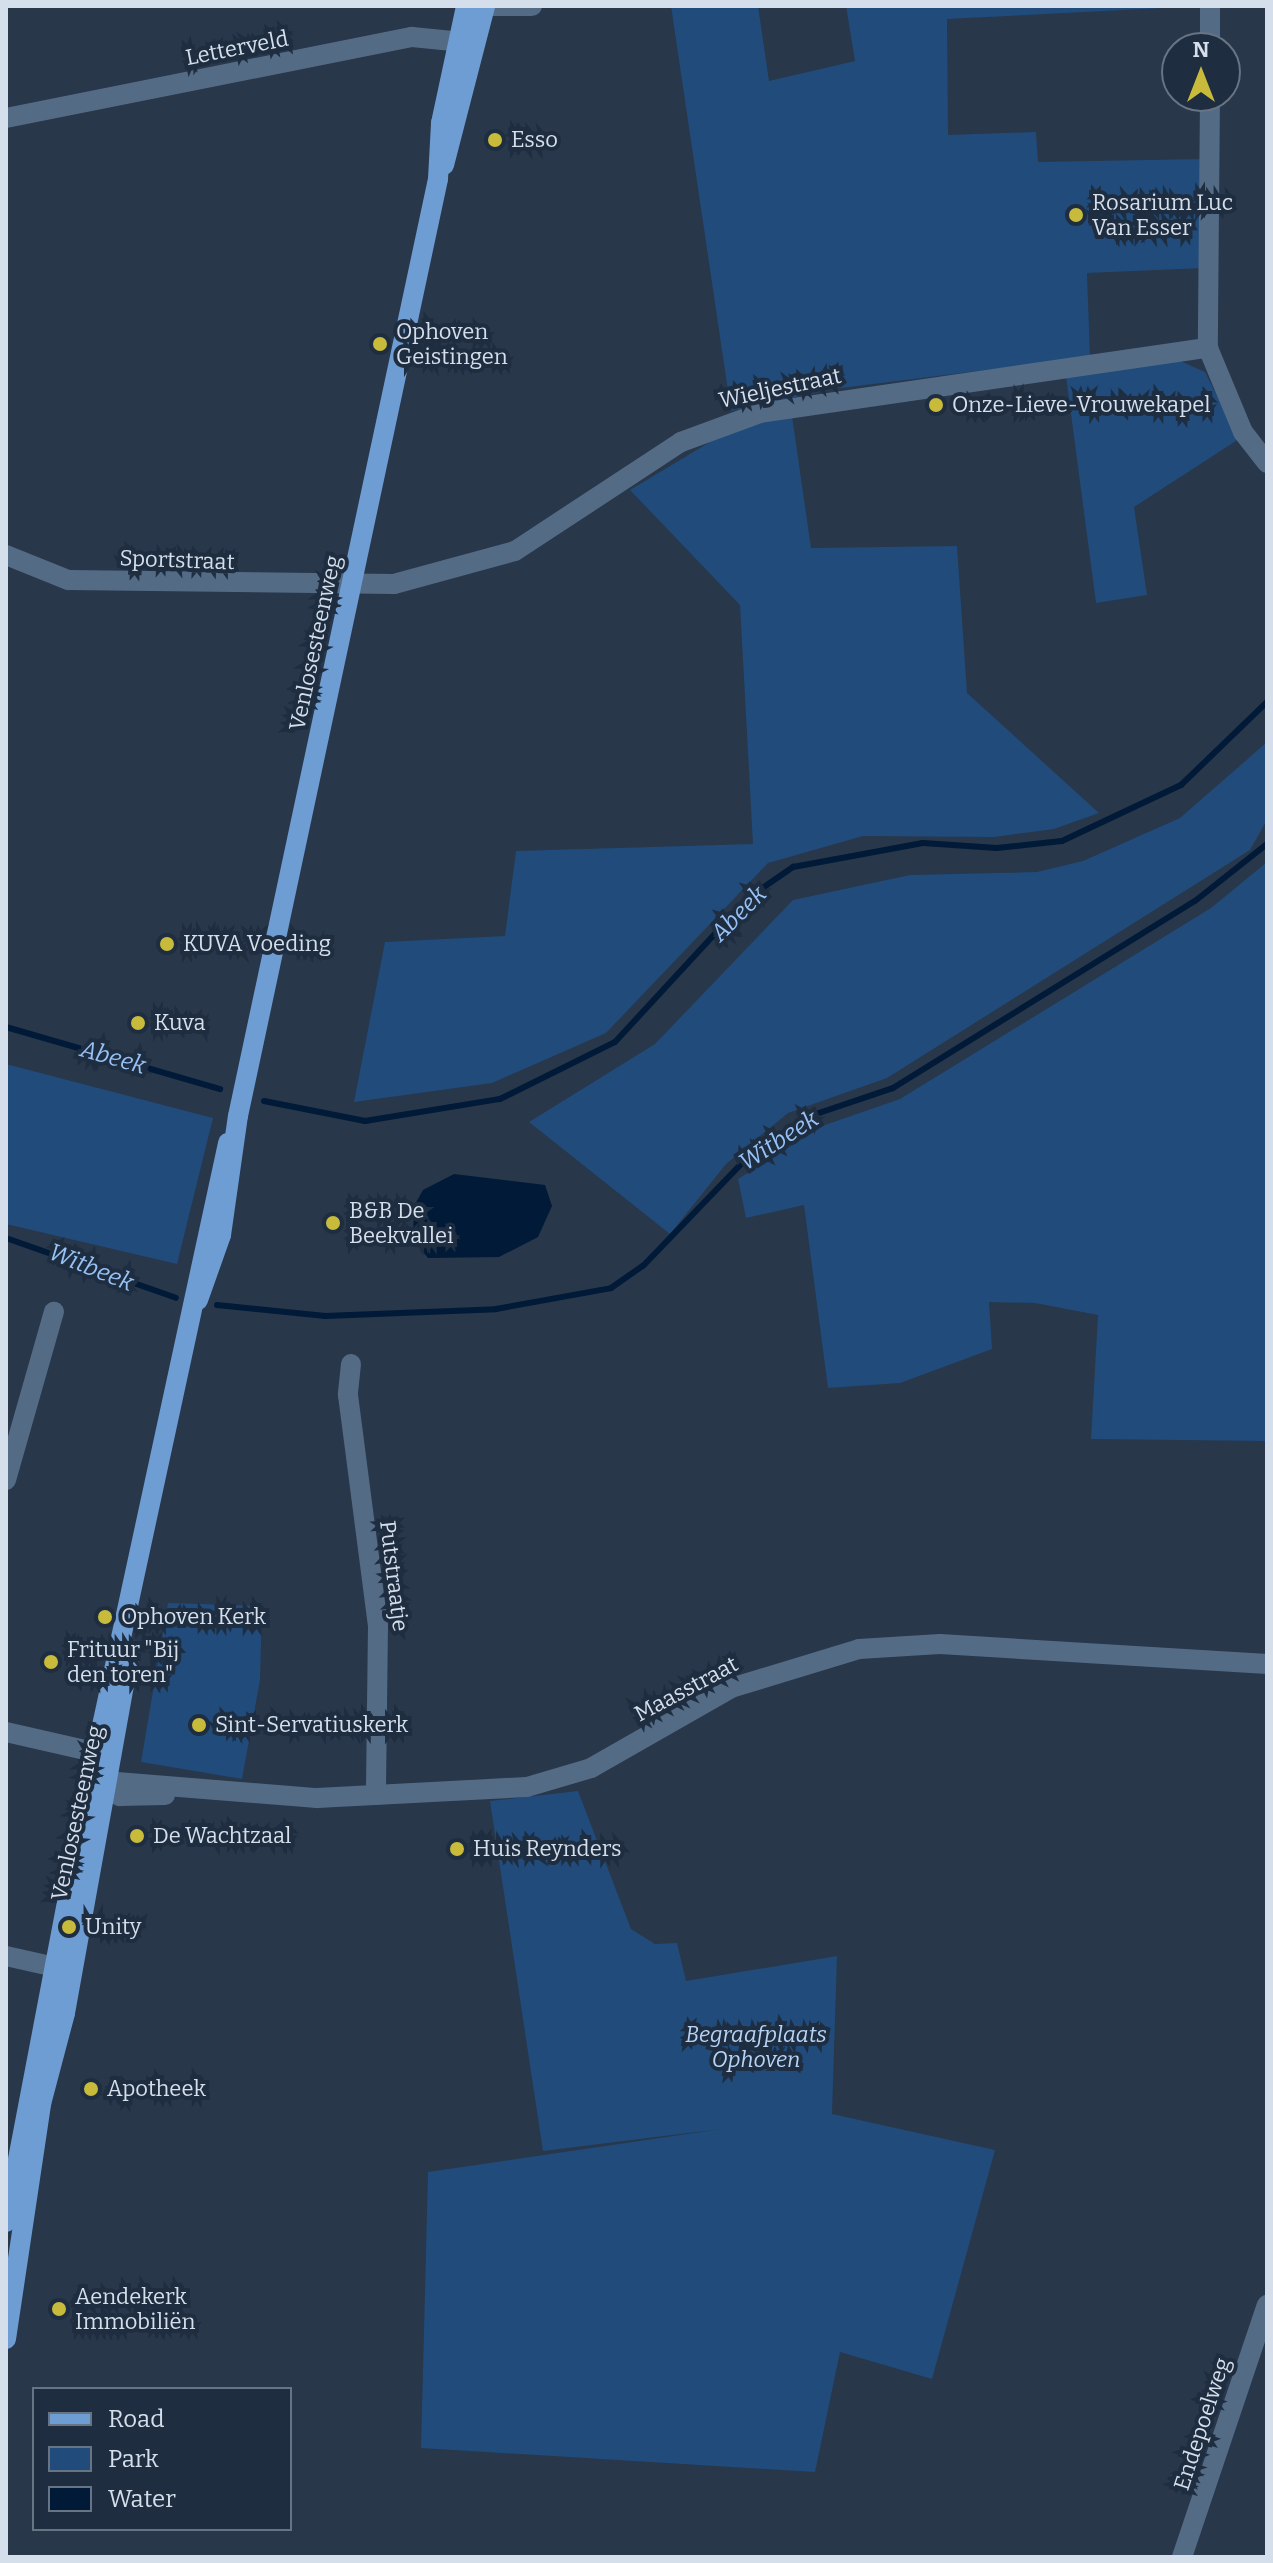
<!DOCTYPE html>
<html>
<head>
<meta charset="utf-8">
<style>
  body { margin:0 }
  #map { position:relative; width:1273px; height:2563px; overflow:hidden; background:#28374a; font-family:Bitter,serif }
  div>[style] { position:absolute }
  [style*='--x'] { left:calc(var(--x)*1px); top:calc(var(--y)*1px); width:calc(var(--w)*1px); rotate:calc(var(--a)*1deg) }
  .green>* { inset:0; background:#204b7a }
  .water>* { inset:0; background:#001a38 }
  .stream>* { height:6px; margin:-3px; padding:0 3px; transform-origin:3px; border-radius:3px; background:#001a38 }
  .minor>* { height:20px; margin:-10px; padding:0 10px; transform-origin:10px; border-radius:10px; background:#546b86 }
  .primary>* { height:20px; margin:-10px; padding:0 10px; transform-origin:10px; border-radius:10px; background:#6e9dd4 }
  .dots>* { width:22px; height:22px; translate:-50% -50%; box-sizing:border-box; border:4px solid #1e2d40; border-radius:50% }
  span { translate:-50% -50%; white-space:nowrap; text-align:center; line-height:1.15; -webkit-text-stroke:8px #1e2d40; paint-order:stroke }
  .street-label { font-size:22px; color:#d5dfeb }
  .poi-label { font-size:22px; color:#d5dfeb }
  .left { translate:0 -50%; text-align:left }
  .park-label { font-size:22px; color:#b7d4f6; font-style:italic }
  .water-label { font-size:24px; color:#97c2f5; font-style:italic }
  .frame { position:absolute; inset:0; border:8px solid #d5dfeb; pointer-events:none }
  .legend { position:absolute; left:32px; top:2387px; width:260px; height:144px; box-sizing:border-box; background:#1e2d40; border:2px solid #677484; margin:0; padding:10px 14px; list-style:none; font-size:24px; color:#d5dfeb }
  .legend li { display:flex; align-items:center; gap:16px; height:40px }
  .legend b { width:40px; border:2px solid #677484 }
  .north { position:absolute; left:1161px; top:32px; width:80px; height:80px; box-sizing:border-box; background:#1e2d40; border:2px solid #677484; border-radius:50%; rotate:0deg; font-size:22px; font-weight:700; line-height:32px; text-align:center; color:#d5dfeb }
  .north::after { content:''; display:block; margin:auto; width:28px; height:36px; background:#c8bb3b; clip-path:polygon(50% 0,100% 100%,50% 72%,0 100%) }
</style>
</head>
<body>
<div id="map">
  <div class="green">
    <div style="clip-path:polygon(671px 6px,758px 6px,769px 81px,855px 61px,846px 6px,1202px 6px,947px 19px,948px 135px,1036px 132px,1038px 162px,1202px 159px,1203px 268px,1087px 273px,1090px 357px,833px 389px,731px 411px)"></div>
    <div style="clip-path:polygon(1178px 360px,1205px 372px,1239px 439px,1134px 507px,1147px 595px,1096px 603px,1066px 376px)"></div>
    <div style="clip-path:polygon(792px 416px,811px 548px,957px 546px,967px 693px,1099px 813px,1054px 829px,994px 837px,863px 836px,768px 863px,606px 1033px,492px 1083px,354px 1102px,385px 942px,505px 936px,516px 851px,753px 844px,740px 605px,630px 490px,730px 430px)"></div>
    <div style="clip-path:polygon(1267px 742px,1267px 820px,1250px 850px,887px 1078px,788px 1113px,726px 1164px,670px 1234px,529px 1122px,655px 1044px,793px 900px,910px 875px,1037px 872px,1083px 861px,1180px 818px)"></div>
    <div style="clip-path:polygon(1267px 862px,1267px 1441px,1091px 1439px,1098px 1315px,1035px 1303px,989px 1302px,992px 1349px,900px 1383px,828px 1388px,804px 1205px,746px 1218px,738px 1179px,825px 1125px,900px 1099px,1211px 908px)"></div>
    <div style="clip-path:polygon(6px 1064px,213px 1118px,177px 1264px,6px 1224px)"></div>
    <div style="clip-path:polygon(168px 1603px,262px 1606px,260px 1680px,242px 1779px,141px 1762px)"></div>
    <div style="clip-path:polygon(578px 1791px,631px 1929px,655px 1944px,677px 1943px,686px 1981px,837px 1956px,832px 2114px,995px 2150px,932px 2379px,840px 2352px,815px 2472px,421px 2448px,428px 2172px,721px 2129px,543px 2151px,490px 1801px)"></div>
  </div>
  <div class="water">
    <div style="clip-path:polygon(454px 1174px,545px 1185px,552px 1206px,538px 1237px,499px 1257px,428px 1258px,413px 1239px,414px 1206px,423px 1190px)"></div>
  </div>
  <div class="stream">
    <div style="--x:6;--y:1027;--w:223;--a:16.2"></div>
    <div style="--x:264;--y:1101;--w:103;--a:11.2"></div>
    <div style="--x:365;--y:1121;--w:137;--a:-9.3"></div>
    <div style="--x:500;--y:1099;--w:128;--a:-26.4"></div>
    <div style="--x:615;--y:1042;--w:196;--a:-47.3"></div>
    <div style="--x:748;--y:898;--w:55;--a:-34.6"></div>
    <div style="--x:793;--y:867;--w:132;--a:-10.5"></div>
    <div style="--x:923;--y:843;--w:74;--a:3.9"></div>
    <div style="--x:997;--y:848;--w:65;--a:-6.1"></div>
    <div style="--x:1062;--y:841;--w:132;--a:-25.2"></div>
    <div style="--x:1181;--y:785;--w:120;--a:-44"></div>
    <div style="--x:6;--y:1238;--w:180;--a:19.4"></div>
    <div style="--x:217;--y:1305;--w:109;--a:5.8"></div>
    <div style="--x:325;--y:1316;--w:171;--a:-2.3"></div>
    <div style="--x:496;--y:1309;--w:117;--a:-10.3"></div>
    <div style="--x:611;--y:1288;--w:39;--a:-35"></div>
    <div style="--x:643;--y:1266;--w:151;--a:-46.1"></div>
    <div style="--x:748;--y:1157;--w:77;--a:-32.9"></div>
    <div style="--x:813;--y:1115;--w:84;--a:-18.6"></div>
    <div style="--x:893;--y:1088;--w:355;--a:-31.8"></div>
    <div style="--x:1195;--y:901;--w:92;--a:-38.4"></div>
  </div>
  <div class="minor">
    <div style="--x:493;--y:6;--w:39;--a:0"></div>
    <div style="--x:1210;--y:48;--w:42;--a:-90"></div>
    <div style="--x:1210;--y:96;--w:252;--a:90.5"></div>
    <div style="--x:1208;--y:348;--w:91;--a:67.4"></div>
    <div style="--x:1243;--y:432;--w:39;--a:52"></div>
    <div style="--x:6;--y:118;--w:414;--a:-11.3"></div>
    <div style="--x:412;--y:37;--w:61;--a:5.6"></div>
    <div style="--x:6;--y:555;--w:67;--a:22"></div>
    <div style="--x:68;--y:580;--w:326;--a:0.7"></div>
    <div style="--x:394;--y:584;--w:125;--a:-15.3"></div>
    <div style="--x:515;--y:551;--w:199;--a:-33.3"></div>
    <div style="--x:681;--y:442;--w:84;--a:-20.2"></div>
    <div style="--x:760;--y:413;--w:453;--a:-8.3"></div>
    <div style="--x:351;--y:1364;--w:31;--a:96"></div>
    <div style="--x:348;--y:1395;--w:232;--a:82.6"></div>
    <div style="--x:378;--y:1625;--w:170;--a:90.7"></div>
    <div style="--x:6;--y:1480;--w:175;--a:-74.1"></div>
    <div style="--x:6;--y:1732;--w:108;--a:12.9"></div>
    <div style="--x:92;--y:1780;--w:226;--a:4.6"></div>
    <div style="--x:317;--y:1798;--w:210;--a:-3"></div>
    <div style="--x:527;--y:1787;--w:67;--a:-16.5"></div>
    <div style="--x:591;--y:1768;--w:161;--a:-29.7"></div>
    <div style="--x:731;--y:1688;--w:134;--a:-16.9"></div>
    <div style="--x:859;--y:1649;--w:81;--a:-3.5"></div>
    <div style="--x:940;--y:1644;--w:328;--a:3.5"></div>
    <div style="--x:93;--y:1783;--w:30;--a:26"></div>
    <div style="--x:120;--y:1796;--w:45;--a:-1.3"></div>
    <div style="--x:6;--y:1956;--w:64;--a:12.7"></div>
    <div style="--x:1182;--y:2557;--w:266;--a:-71.4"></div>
  </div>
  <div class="primary">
    <div style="--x:444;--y:165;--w:164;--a:-75.5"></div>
    <div style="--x:198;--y:1300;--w:69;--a:-70.5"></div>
    <div style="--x:221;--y:1235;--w:120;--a:-81.9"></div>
    <div style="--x:238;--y:1116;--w:958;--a:-77.95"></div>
    <div style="--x:438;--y:179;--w:56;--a:-86.9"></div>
    <div style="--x:441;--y:123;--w:120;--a:-77.9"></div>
    <div style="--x:6;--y:2222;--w:449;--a:-79.2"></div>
    <div style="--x:90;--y:1781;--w:653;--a:-77.79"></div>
    <div style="--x:6;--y:2339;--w:238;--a:-81.5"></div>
    <div style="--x:41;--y:2104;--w:94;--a:-75.2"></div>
    <div style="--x:65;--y:2013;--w:369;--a:-79.8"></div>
  </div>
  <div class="dots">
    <div style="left:495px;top:140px;background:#c8bb3b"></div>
    <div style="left:1076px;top:215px;background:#c8bb3b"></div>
    <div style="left:380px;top:344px;background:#c8bb3b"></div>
    <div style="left:936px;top:405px;background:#c8bb3b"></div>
    <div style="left:167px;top:944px;background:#c8bb3b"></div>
    <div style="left:138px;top:1023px;background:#c8bb3b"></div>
    <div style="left:333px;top:1223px;background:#c8bb3b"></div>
    <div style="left:105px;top:1617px;background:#c8bb3b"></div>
    <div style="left:51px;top:1662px;background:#c8bb3b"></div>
    <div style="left:199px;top:1725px;background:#c8bb3b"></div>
    <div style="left:137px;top:1836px;background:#c8bb3b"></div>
    <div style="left:457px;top:1849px;background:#c8bb3b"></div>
    <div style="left:69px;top:1927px;background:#c8bb3b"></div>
    <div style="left:91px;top:2089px;background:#c8bb3b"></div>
    <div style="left:59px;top:2309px;background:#c8bb3b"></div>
  </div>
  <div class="street-label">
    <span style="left:237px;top:48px;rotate:-11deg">Letterveld</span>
    <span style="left:780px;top:388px;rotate:-12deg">Wieljestraat</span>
    <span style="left:177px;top:560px;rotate:2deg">Sportstraat</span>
    <span style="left:315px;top:643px;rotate:-78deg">Venlosesteenweg</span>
    <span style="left:394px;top:1576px;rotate:83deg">Putstraatje</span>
    <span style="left:686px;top:1689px;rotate:-28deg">Maasstraat</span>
    <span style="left:77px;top:1813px;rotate:-78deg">Venlosesteenweg</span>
    <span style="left:1202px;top:2424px;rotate:-72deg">Endepoelweg</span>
  </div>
  <div class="poi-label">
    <span class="left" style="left:511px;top:140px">Esso</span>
    <span class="left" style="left:1092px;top:215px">Rosarium Luc<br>Van Esser</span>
    <span class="left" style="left:396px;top:344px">Ophoven<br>Geistingen</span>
    <span class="left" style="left:952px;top:405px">Onze-Lieve-Vrouwekapel</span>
    <span class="left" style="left:183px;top:944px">KUVA Voeding</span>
    <span class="left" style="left:154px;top:1023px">Kuva</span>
    <span class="left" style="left:349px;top:1223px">B&amp;B De<br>Beekvallei</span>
    <span class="left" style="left:121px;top:1617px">Ophoven Kerk</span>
    <span class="left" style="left:67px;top:1662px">Frituur "Bij<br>den toren"</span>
    <span class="left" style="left:215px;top:1725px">Sint-Servatiuskerk</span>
    <span class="left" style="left:153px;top:1836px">De Wachtzaal</span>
    <span class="left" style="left:473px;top:1849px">Huis Reynders</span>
    <span class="left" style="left:85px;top:1927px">Unity</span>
    <span class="left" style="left:107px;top:2089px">Apotheek</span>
    <span class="left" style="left:75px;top:2309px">Aendekerk<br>Immobiliën</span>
  </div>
  <div class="park-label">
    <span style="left:756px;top:2047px">Begraafplaats<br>Ophoven</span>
  </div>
  <div class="water-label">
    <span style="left:739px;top:914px;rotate:-45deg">Abeek</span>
    <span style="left:113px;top:1058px;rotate:16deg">Abeek</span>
    <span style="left:779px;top:1141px;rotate:-33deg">Witbeek</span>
    <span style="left:91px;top:1268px;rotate:22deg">Witbeek</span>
  </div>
  <div class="frame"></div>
  <ul class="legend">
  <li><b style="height:10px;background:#6e9dd4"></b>Road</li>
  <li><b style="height:22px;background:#204b7a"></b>Park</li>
  <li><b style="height:22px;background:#001a38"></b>Water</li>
  </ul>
  <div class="north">N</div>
</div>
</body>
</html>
